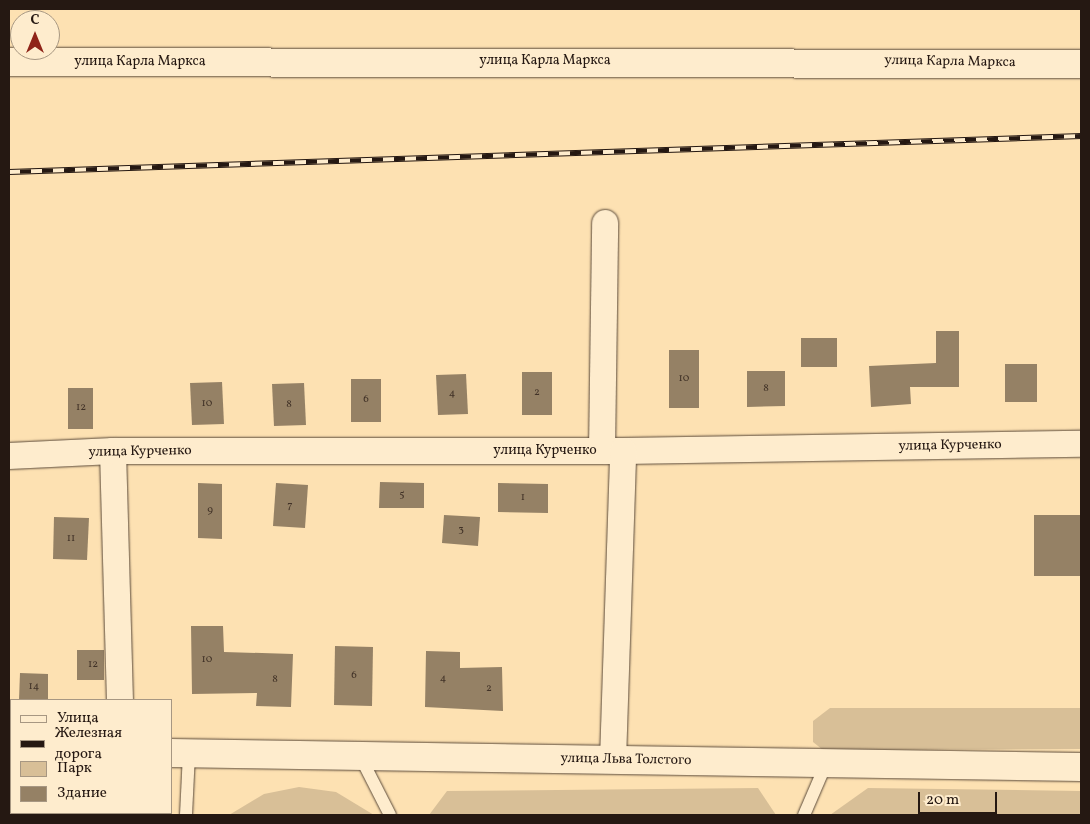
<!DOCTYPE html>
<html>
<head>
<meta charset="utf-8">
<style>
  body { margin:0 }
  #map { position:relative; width:1090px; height:824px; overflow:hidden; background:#fde1b2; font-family:Vollkorn,serif }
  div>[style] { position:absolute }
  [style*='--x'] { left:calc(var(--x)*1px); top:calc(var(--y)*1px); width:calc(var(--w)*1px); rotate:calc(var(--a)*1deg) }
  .green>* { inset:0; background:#d8bf97 }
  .building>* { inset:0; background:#958165 }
  .roads { filter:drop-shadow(0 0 1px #5b4a3a) drop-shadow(0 0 1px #5b4a3a) }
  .service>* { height:12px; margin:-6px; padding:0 6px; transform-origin:6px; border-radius:6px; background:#feeccd }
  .minor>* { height:26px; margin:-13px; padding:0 13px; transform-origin:13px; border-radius:13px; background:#feeccd }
  .tertiary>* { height:28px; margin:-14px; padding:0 14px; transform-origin:14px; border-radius:14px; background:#feeccd }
  .secondary>* { height:28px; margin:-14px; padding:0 14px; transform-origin:14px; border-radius:14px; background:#feeccd }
  .rail>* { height:5.5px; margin-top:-2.75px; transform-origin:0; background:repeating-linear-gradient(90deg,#feeccd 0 11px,#251812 0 22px); box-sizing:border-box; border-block:1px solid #251812 }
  span { translate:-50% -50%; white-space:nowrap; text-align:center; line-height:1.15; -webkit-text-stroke:4px #feeccd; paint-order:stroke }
  .number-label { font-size:11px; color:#413227 }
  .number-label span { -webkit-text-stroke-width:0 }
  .street-label { font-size:14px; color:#251812 }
  .frame { position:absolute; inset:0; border:10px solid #251812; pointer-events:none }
  .legend { position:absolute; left:10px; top:699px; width:162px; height:115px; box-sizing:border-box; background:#feeccd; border:1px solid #a79782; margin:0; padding:6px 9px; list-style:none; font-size:15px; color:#251812 }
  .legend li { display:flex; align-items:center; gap:10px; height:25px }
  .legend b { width:25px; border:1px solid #a79782 }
  .north { position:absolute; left:10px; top:10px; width:50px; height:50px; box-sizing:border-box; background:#feeccd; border:1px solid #a79782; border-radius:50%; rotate:0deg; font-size:14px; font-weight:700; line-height:20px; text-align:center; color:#251812 }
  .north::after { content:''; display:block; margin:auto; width:18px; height:22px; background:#8f2418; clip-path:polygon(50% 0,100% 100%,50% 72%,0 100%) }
  .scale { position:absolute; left:918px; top:792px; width:79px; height:22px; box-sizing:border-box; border:2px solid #251812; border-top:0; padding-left:6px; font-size:15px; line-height:18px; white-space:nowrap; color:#251812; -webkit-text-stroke:4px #feeccd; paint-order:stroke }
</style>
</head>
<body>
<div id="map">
  <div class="green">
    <div style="clip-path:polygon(830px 708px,1081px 708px,1081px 749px,823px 750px,813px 742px,813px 721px)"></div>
    <div style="clip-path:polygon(299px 787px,336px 792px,374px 815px,229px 815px,264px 794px)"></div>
    <div style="clip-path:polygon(758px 788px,776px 815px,429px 815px,447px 791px)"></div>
    <div style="clip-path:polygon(868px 788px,1081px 791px,1081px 815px,830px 815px)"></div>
    <div style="clip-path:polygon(11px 791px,11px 813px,167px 815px,9px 815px)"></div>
  </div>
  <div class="building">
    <div style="clip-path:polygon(936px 331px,959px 331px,959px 387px,910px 387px,911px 404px,871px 407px,869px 366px,936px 363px)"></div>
    <div style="clip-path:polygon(801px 338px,837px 338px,837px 367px,801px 367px)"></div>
    <div style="clip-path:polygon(669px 350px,699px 350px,699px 408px,669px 408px)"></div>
    <div style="clip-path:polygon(1005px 364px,1037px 364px,1037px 402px,1005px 402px)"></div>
    <div style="clip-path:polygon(747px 371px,785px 371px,785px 406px,747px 407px)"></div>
    <div style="clip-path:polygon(522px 372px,552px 372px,552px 415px,522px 415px)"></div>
    <div style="clip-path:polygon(466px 374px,468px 414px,438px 415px,436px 375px)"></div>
    <div style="clip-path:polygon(351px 379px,381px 379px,381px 422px,351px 422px)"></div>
    <div style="clip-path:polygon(222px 382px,224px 424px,192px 425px,190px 383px)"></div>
    <div style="clip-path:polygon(304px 383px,306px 425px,274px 426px,272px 384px)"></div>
    <div style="clip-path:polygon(68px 388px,93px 388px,93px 429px,68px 429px)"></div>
    <div style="clip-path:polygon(380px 482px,424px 483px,424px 508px,379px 508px)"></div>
    <div style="clip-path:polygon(198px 483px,222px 484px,222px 539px,198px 538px)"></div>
    <div style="clip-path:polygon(276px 483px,308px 485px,305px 528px,273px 526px)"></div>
    <div style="clip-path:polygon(498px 483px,548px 484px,548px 513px,498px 512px)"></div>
    <div style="clip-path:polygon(444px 515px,480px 517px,478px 546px,442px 543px)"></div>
    <div style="clip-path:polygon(1034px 515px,1081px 515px,1081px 576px,1034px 576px)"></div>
    <div style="clip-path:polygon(54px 517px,89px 518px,87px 560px,53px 559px)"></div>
    <div style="clip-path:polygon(191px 626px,223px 626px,224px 652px,293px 654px,291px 707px,256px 706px,257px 693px,192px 694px)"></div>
    <div style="clip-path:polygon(335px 646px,373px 647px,372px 706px,334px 705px)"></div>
    <div style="clip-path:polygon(77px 650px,104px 650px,104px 680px,77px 680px)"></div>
    <div style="clip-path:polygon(426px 651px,460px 652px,460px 668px,502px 667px,503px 711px,425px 707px)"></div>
    <div style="clip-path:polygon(20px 673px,48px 674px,48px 700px,19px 700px)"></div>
  </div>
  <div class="roads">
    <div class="service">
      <div style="--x:360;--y:756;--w:66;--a:63"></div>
      <div style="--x:186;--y:815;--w:62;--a:-87.2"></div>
      <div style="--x:804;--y:815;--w:56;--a:-66.7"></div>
    </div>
    <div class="minor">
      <div style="--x:113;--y:451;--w:249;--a:88.4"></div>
      <div style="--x:602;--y:451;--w:228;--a:-89.2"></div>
      <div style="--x:9;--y:456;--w:104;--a:-2.8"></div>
      <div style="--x:113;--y:451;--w:510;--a:0"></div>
      <div style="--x:623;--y:451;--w:458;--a:-0.9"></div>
      <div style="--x:613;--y:760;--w:309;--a:-88.1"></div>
    </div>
    <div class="tertiary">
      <div style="--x:9;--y:62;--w:1072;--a:0.11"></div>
    </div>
    <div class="secondary">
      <div style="--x:9;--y:751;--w:2;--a:0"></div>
      <div style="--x:171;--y:753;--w:910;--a:0.88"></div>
    </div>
  </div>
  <div class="rail">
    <div style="--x:9;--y:172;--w:1073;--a:-1.92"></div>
  </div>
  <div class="number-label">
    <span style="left:684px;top:379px">10</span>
    <span style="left:766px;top:389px">8</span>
    <span style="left:537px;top:393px">2</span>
    <span style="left:452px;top:394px">4</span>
    <span style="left:366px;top:400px">6</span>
    <span style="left:207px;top:404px">10</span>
    <span style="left:289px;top:405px">8</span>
    <span style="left:81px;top:408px">12</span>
    <span style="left:402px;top:495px">5</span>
    <span style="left:523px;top:498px">1</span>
    <span style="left:290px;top:506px">7</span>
    <span style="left:210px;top:511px">9</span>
    <span style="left:461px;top:530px">3</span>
    <span style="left:71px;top:539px">11</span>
    <span style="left:207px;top:660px">10</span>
    <span style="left:93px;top:665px">12</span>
    <span style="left:354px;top:676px">6</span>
    <span style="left:443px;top:679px">4</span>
    <span style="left:275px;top:680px">8</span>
    <span style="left:34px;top:687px">14</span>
    <span style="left:489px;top:689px">2</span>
  </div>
  <div class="street-label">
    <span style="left:545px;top:61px">улица Карла Маркса</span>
    <span style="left:140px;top:62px">улица Карла Маркса</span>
    <span style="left:950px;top:62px;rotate:1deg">улица Карла Маркса</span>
    <span style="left:950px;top:446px;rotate:-1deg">улица Курченко</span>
    <span style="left:545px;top:451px">улица Курченко</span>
    <span style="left:140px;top:452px;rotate:-1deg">улица Курченко</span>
    <span style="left:626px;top:760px;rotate:1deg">улица Льва Толстого</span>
  </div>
  <div class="frame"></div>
  <ul class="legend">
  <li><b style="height:6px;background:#feeccd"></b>Улица</li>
  <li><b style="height:6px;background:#251812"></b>Железная дорога</li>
  <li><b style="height:14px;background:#d8bf97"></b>Парк</li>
  <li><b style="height:14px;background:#958165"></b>Здание</li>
  </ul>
  <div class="north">С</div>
  <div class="scale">20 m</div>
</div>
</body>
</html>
